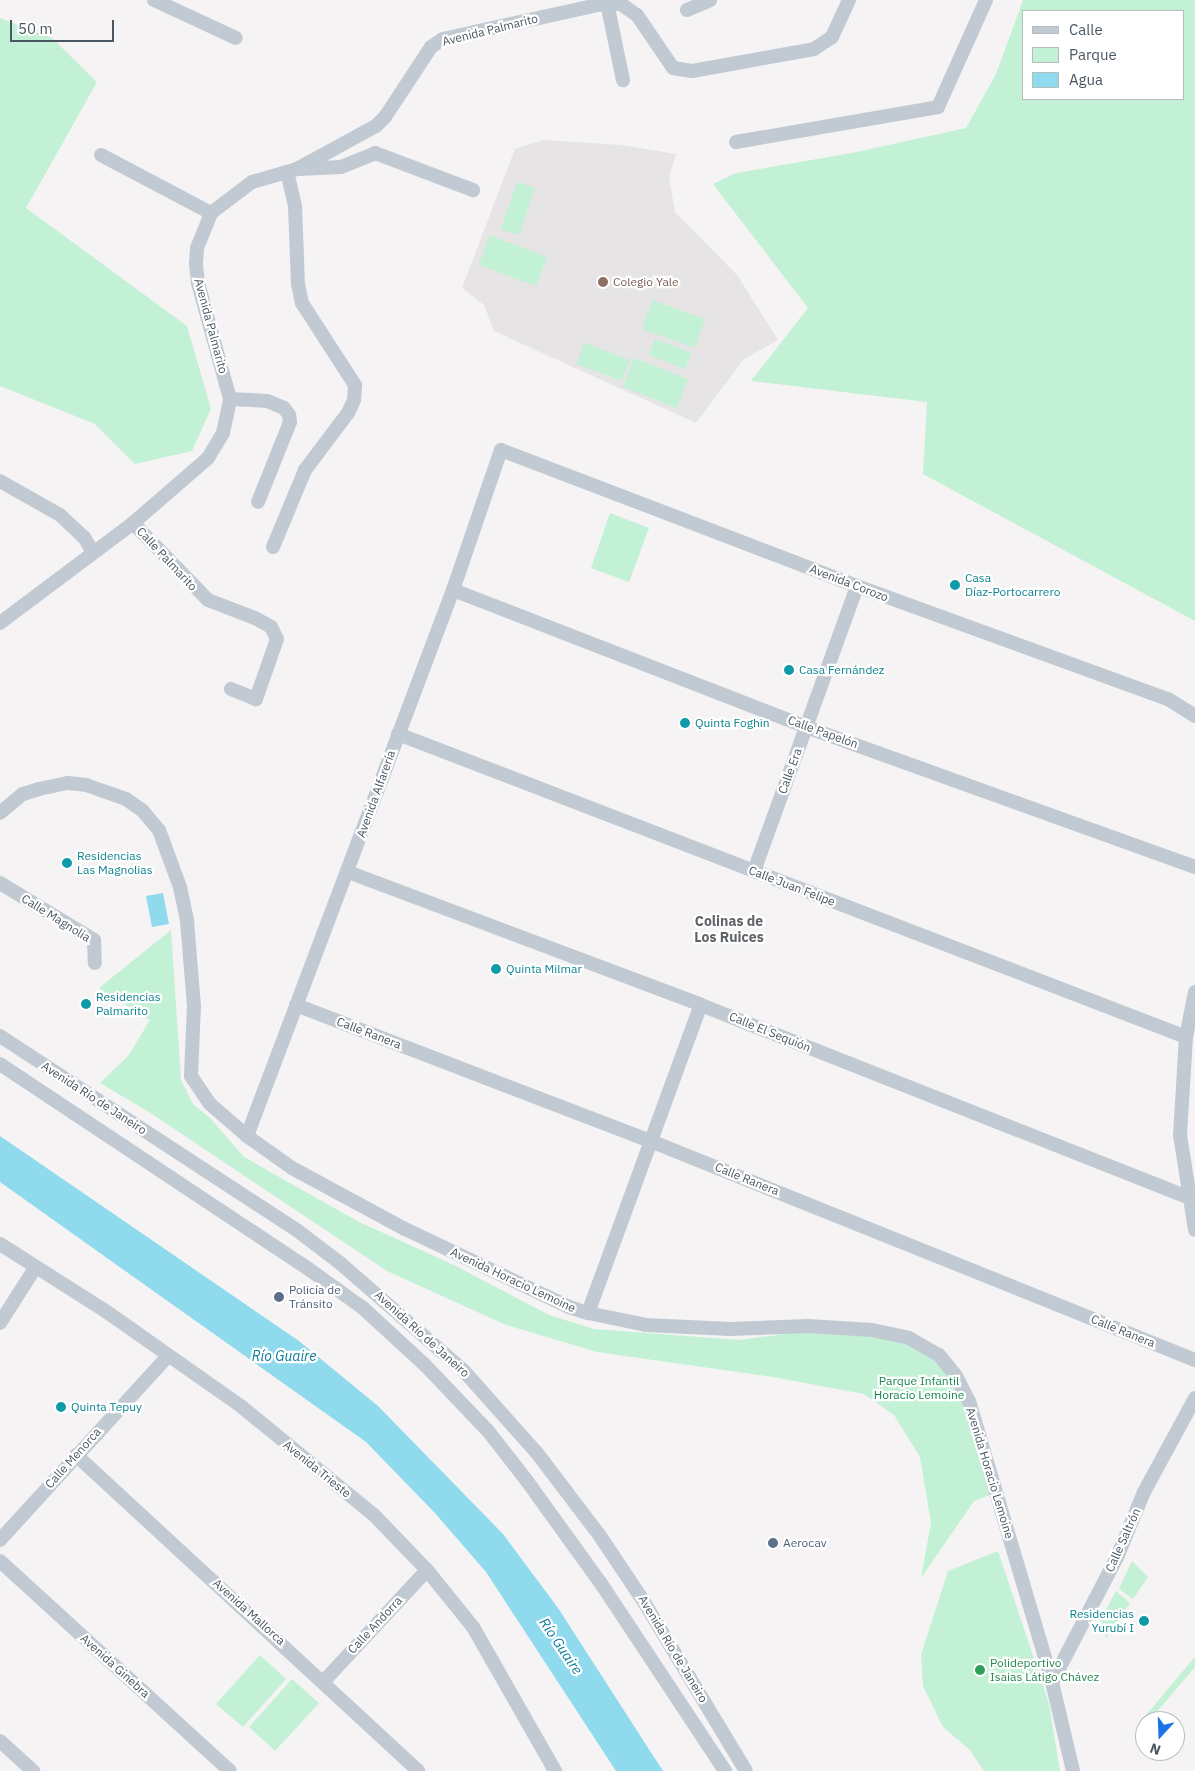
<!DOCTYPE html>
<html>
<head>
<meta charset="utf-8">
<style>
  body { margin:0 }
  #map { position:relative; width:1195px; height:1771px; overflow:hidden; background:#f5f3f3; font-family:"IBM Plex Sans",sans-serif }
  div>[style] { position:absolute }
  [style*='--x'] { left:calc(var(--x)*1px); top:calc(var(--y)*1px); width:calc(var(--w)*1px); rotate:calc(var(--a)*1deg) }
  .education>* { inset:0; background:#e6e4e5 }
  .green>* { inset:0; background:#c3f1d5 }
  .water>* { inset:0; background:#90daee }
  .minor>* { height:14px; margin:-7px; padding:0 7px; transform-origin:7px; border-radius:7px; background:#c1cad2 }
  .dots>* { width:14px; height:14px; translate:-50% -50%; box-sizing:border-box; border:2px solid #fff; border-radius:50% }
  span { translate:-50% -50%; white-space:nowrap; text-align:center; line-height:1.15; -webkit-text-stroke:4.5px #fff; paint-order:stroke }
  .street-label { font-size:12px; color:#4a5661 }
  .education-label { font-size:12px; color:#785e54 }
  .left { translate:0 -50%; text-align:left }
  .culture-label { font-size:12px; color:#0d838f }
  .right { translate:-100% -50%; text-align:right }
  .service-label { font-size:12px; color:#4e5e75 }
  .park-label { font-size:12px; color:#17864f }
  .leisure-label { font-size:12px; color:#27864d }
  .neighbourhood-label { font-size:14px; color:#5f6368; font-weight:700 }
  .water-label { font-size:14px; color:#0c7c9b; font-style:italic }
  .legend { position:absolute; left:1022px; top:10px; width:162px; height:90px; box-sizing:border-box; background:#fff; border:1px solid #b7bbc0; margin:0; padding:6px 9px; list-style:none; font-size:15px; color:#4a5661 }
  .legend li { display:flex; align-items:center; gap:10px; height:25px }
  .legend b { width:25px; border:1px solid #b7bbc0 }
  .north { position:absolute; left:1135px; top:1711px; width:50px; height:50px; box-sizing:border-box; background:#fff; border:1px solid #b7bbc0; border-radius:50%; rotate:200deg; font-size:14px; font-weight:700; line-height:20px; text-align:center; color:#4a5661 }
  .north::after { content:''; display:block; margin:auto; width:18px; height:22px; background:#1a73e8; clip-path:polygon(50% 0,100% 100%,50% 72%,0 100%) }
  .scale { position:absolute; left:10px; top:20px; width:104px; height:22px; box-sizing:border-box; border:2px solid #4a5661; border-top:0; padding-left:6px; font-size:15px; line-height:18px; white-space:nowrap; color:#4a5661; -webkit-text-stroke:4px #fff; paint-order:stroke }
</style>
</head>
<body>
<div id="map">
  <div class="education">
    <div style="clip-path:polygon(543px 140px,621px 145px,676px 154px,669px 177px,675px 212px,737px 275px,778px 340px,744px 359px,696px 423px,494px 331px,484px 305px,462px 288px,515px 149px)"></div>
  </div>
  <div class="green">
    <div style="clip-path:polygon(evenodd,1023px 0,1195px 0,1195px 621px,923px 474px,927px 402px,751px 381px,808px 308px,713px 184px,736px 173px,852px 153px,966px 128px,996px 74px,1023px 0,1024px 11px,1184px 11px,1184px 99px,1024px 99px,1024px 11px)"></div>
    <div style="clip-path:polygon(0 18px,52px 38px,97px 82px,26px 208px,187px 326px,211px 409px,192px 451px,135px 464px,95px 424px,0 386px)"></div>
    <div style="clip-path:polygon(517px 182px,535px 188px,519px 235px,501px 229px)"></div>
    <div style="clip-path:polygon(489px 235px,547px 257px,536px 286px,479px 265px)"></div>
    <div style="clip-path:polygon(652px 300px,705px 319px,695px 348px,642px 329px)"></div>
    <div style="clip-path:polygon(655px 339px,692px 353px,685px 369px,649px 355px)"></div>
    <div style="clip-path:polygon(584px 343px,630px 360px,622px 381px,576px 364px)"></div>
    <div style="clip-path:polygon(634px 358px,688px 379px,677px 408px,623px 387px)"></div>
    <div style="clip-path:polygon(610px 513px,649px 528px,629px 582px,591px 568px)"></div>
    <div style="clip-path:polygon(171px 930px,181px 1080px,193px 1104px,210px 1118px,244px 1157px,359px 1222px,456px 1266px,549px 1315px,594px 1329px,739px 1340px,835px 1327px,916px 1342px,956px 1376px,995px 1493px,974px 1501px,921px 1578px,931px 1523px,920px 1457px,894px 1415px,864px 1394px,773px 1377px,597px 1352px,506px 1325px,387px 1271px,149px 1112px,100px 1083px,129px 1055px,150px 1020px,99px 988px)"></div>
    <div style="clip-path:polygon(998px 1551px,1049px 1704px,1060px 1771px,984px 1771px,969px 1749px,943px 1727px,923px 1686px,921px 1655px,948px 1571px)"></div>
    <div style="clip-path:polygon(1132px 1561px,1148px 1577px,1133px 1599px,1119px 1589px)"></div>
    <div style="clip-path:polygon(1116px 1591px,1130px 1603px,1106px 1638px,1100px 1621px)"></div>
    <div style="clip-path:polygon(260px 1655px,286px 1679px,243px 1727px,216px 1704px)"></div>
    <div style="clip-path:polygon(1195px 1657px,1195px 1667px,1149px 1721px,1146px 1715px)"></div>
    <div style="clip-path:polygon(292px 1679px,319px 1703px,275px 1751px,249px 1727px)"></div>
  </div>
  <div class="water">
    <div style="clip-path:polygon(163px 893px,169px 924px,152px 927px,146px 896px)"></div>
    <div style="clip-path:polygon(0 1136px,299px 1341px,378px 1406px,503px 1534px,558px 1608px,663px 1771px,616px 1771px,486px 1572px,434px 1512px,366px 1442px,0 1182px)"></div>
  </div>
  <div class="minor">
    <div style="--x:154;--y:0;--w:90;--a:24.9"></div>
    <div style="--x:607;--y:3;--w:79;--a:78.3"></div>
    <div style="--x:687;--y:10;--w:25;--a:-23"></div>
    <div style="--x:736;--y:142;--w:205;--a:-9.8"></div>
    <div style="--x:938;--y:107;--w:117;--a:-65.8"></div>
    <div style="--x:101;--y:155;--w:124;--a:27.8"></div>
    <div style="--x:298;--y:169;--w:43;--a:-2.7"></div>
    <div style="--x:341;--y:167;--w:37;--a:-22"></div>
    <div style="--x:375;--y:153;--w:105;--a:20.7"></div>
    <div style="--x:230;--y:399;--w:37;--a:3"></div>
    <div style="--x:267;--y:401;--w:18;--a:22"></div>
    <div style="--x:284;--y:408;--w:9;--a:54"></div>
    <div style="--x:289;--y:415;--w:7;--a:82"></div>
    <div style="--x:290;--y:422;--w:86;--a:111.8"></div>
    <div style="--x:0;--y:481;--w:69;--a:29.5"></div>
    <div style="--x:60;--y:515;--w:33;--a:43"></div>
    <div style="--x:84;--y:537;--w:16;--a:60"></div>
    <div style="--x:133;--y:523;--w:107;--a:45.8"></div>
    <div style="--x:208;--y:600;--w:50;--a:21"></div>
    <div style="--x:255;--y:618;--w:18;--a:29"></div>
    <div style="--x:271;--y:627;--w:13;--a:63"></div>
    <div style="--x:277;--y:639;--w:64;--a:109.3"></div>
    <div style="--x:256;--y:699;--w:27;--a:-158"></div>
    <div style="--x:273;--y:547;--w:83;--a:-67.4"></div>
    <div style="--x:305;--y:470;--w:71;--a:-53"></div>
    <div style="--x:348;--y:413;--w:14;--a:-65"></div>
    <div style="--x:354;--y:400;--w:15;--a:-86"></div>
    <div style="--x:355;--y:385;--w:98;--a:-122.9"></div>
    <div style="--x:302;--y:303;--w:19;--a:-102"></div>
    <div style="--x:298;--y:284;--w:78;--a:-92.2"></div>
    <div style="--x:295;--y:206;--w:35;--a:-103"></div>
    <div style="--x:453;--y:590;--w:379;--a:21.2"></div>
    <div style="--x:806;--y:727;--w:413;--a:19.8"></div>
    <div style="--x:0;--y:623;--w:166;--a:-36.9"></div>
    <div style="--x:133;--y:523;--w:99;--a:-40.9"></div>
    <div style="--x:208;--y:458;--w:29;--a:-59"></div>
    <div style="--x:223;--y:433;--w:35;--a:-78"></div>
    <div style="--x:230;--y:399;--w:120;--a:-105.4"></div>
    <div style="--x:198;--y:283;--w:20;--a:-96"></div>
    <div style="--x:196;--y:263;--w:15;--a:-86"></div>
    <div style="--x:197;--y:248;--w:38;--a:-68"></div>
    <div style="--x:211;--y:213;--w:51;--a:-37.1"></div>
    <div style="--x:252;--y:182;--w:47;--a:-16.1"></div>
    <div style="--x:297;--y:169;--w:90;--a:-28.6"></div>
    <div style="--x:376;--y:126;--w:13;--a:-45"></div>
    <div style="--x:385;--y:117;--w:84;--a:-56.7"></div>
    <div style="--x:431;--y:47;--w:14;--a:-34"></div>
    <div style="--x:443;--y:39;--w:168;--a:-12.4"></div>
    <div style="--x:607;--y:3;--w:14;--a:4"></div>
    <div style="--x:621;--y:4;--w:19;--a:35"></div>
    <div style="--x:637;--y:15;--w:64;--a:55.8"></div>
    <div style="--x:673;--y:68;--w:19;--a:9"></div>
    <div style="--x:692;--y:71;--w:124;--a:-10.2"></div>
    <div style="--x:814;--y:49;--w:22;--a:-34"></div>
    <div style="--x:832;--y:37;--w:41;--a:-65.3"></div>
    <div style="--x:398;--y:734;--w:844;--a:21.03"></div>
    <div style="--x:0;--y:813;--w:30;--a:-40"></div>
    <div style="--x:23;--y:794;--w:17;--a:-17"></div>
    <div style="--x:39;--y:789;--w:30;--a:-12"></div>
    <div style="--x:68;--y:783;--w:18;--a:6"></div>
    <div style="--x:86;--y:785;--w:42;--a:19.3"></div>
    <div style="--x:126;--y:799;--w:19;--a:35"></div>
    <div style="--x:142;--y:810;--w:26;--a:50"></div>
    <div style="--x:159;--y:830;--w:61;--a:69.8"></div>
    <div style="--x:180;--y:887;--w:35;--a:78"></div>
    <div style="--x:187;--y:921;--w:85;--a:85.3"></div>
    <div style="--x:194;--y:1006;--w:70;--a:92.5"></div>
    <div style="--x:191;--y:1076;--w:34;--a:56"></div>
    <div style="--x:210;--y:1104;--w:49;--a:40.9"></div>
    <div style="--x:247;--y:1136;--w:55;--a:35.4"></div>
    <div style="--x:292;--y:1168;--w:128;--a:28.4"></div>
    <div style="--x:405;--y:1229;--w:182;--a:25.4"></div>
    <div style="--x:569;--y:1307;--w:20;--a:18"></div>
    <div style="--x:588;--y:1313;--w:59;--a:11.7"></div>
    <div style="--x:646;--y:1325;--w:84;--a:2.7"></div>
    <div style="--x:730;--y:1329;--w:78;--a:-2.2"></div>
    <div style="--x:808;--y:1326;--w:64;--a:3.6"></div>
    <div style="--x:872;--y:1330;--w:38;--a:12"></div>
    <div style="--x:909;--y:1338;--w:34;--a:30"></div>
    <div style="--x:939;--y:1355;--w:27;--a:51"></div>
    <div style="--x:956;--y:1376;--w:28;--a:63"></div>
    <div style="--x:969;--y:1401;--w:293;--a:73.5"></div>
    <div style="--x:1052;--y:1682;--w:91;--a:76.7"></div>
    <div style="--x:754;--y:871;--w:303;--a:-70.1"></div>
    <div style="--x:348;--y:872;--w:377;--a:20.6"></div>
    <div style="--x:701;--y:1005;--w:526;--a:21.54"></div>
    <div style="--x:0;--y:883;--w:110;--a:31.2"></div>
    <div style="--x:94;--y:940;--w:23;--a:88"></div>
    <div style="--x:1195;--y:992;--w:46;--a:101.3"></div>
    <div style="--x:1186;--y:1037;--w:98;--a:93.5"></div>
    <div style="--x:1180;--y:1135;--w:96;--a:81"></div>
    <div style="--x:296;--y:1005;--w:382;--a:21"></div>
    <div style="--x:653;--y:1142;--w:584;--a:21.91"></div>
    <div style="--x:0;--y:1036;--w:356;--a:33.2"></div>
    <div style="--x:298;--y:1231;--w:53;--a:37.3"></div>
    <div style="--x:340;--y:1263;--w:163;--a:41"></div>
    <div style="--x:463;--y:1370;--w:111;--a:48.3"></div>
    <div style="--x:537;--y:1453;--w:104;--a:52.8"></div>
    <div style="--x:600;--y:1536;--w:79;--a:56.3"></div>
    <div style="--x:644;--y:1602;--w:197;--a:58.9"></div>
    <div style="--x:0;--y:1064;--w:364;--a:33.6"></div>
    <div style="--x:303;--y:1265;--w:74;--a:35.6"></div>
    <div style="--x:363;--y:1308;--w:84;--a:42.6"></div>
    <div style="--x:425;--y:1365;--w:91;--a:46.3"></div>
    <div style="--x:488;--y:1431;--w:63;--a:52"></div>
    <div style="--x:527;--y:1481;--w:128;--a:54.2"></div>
    <div style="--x:602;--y:1585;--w:223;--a:56.5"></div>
    <div style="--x:247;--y:1136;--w:584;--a:-69.33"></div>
    <div style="--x:453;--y:590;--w:148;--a:-71.1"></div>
    <div style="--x:501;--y:450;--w:381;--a:20.9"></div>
    <div style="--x:857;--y:586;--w:331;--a:20"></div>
    <div style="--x:1168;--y:699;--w:32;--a:32"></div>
    <div style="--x:0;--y:1244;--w:127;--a:32.4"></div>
    <div style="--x:107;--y:1312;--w:165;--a:35.1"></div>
    <div style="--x:242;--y:1407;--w:171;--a:39.3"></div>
    <div style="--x:374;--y:1515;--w:76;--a:46.1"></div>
    <div style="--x:427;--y:1570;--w:73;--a:51.1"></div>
    <div style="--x:473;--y:1627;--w:166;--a:60.3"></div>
    <div style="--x:588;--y:1313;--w:328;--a:-69.9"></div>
    <div style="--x:0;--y:1323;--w:65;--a:-57.5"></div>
    <div style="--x:76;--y:1455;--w:466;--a:42.7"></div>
    <div style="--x:0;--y:1540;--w:249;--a:-47.6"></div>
    <div style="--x:0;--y:1561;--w:311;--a:42.4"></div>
    <div style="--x:324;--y:1681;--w:151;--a:-47.1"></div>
    <div style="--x:1052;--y:1682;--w:143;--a:-62.5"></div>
    <div style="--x:1118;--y:1555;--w:68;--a:-67.6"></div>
    <div style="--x:1144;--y:1492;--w:107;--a:-61.5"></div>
    <div style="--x:0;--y:1741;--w:45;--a:42.3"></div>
  </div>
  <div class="dots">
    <div style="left:603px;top:282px;background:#8d6e63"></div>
    <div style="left:955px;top:585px;background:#0f9aa8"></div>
    <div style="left:789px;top:670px;background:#0f9aa8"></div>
    <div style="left:685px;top:723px;background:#0f9aa8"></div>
    <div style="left:67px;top:863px;background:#0f9aa8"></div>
    <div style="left:496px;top:969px;background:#0f9aa8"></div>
    <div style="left:86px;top:1004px;background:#0f9aa8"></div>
    <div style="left:279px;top:1297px;background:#5c6f8a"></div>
    <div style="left:61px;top:1407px;background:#0f9aa8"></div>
    <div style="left:773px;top:1543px;background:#5c6f8a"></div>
    <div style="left:1144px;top:1621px;background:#0f9aa8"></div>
    <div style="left:980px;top:1670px;background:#2e9e5b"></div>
  </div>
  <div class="street-label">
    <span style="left:490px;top:30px;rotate:-14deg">Avenida Palmarito</span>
    <span style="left:211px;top:326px;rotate:75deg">Avenida Palmarito</span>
    <span style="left:167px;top:559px;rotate:47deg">Calle Palmarito</span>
    <span style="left:849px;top:583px;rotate:21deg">Avenida Corozo</span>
    <span style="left:823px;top:732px;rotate:20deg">Calle Papelón</span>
    <span style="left:790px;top:771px;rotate:-70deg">Calle Era</span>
    <span style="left:376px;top:794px;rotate:-70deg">Avenida Alfarería</span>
    <span style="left:792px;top:886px;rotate:21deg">Calle Juan Felipe</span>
    <span style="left:56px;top:918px;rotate:32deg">Calle Magnolia</span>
    <span style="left:770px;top:1032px;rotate:22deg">Calle El Sequión</span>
    <span style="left:369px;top:1033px;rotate:21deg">Calle Ranera</span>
    <span style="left:94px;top:1098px;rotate:33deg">Avenida Río de Janeiro</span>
    <span style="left:747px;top:1179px;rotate:22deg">Calle Ranera</span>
    <span style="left:513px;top:1280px;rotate:25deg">Avenida Horacio Lemoine</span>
    <span style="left:1123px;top:1331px;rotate:22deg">Calle Ranera</span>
    <span style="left:422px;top:1334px;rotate:42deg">Avenida Río de Janeiro</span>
    <span style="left:73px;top:1458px;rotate:-48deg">Calle Menorca</span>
    <span style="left:317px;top:1469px;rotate:39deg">Avenida Trieste</span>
    <span style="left:990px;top:1473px;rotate:73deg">Avenida Horacio Lemoine</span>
    <span style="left:1123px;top:1540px;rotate:-66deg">Calle Saltrón</span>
    <span style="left:249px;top:1612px;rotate:42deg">Avenida Mallorca</span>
    <span style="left:375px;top:1625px;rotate:-47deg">Calle Andorra</span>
    <span style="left:673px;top:1649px;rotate:59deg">Avenida Río de Janeiro</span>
    <span style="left:115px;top:1666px;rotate:42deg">Avenida Ginebra</span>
  </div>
  <div class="education-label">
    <span class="left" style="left:613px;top:282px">Colegio Yale</span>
  </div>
  <div class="culture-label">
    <span class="left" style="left:965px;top:585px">Casa<br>Díaz-Portocarrero</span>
    <span class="left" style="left:799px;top:670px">Casa Fernández</span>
    <span class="left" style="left:695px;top:723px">Quinta Foghin</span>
    <span class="left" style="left:77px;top:863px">Residencias<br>Las Magnolias</span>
    <span class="left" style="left:506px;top:969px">Quinta Milmar</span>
    <span class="left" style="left:96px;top:1004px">Residencias<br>Palmarito</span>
    <span class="left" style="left:71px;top:1407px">Quinta Tepuy</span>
    <span class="right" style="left:1134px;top:1621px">Residencias<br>Yurubí I</span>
  </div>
  <div class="service-label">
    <span class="left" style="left:289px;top:1297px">Policía de<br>Tránsito</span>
    <span class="left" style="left:783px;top:1543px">Aerocav</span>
  </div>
  <div class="park-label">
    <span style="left:919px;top:1388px">Parque Infantil<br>Horacio Lemoine</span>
  </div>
  <div class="leisure-label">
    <span class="left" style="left:990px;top:1670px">Polideportivo<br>Isaias Látigo Chávez</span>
  </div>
  <div class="neighbourhood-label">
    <span style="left:729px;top:929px">Colinas de<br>Los Ruices</span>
  </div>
  <div class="water-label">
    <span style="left:284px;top:1356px">Río Guaire</span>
    <span style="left:561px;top:1646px;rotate:56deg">Río Guaire</span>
  </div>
  <ul class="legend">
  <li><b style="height:6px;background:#c1cad2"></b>Calle</li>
  <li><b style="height:14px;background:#c3f1d5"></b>Parque</li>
  <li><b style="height:14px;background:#90daee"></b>Agua</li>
  </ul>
  <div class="north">N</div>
  <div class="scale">50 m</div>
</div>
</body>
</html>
